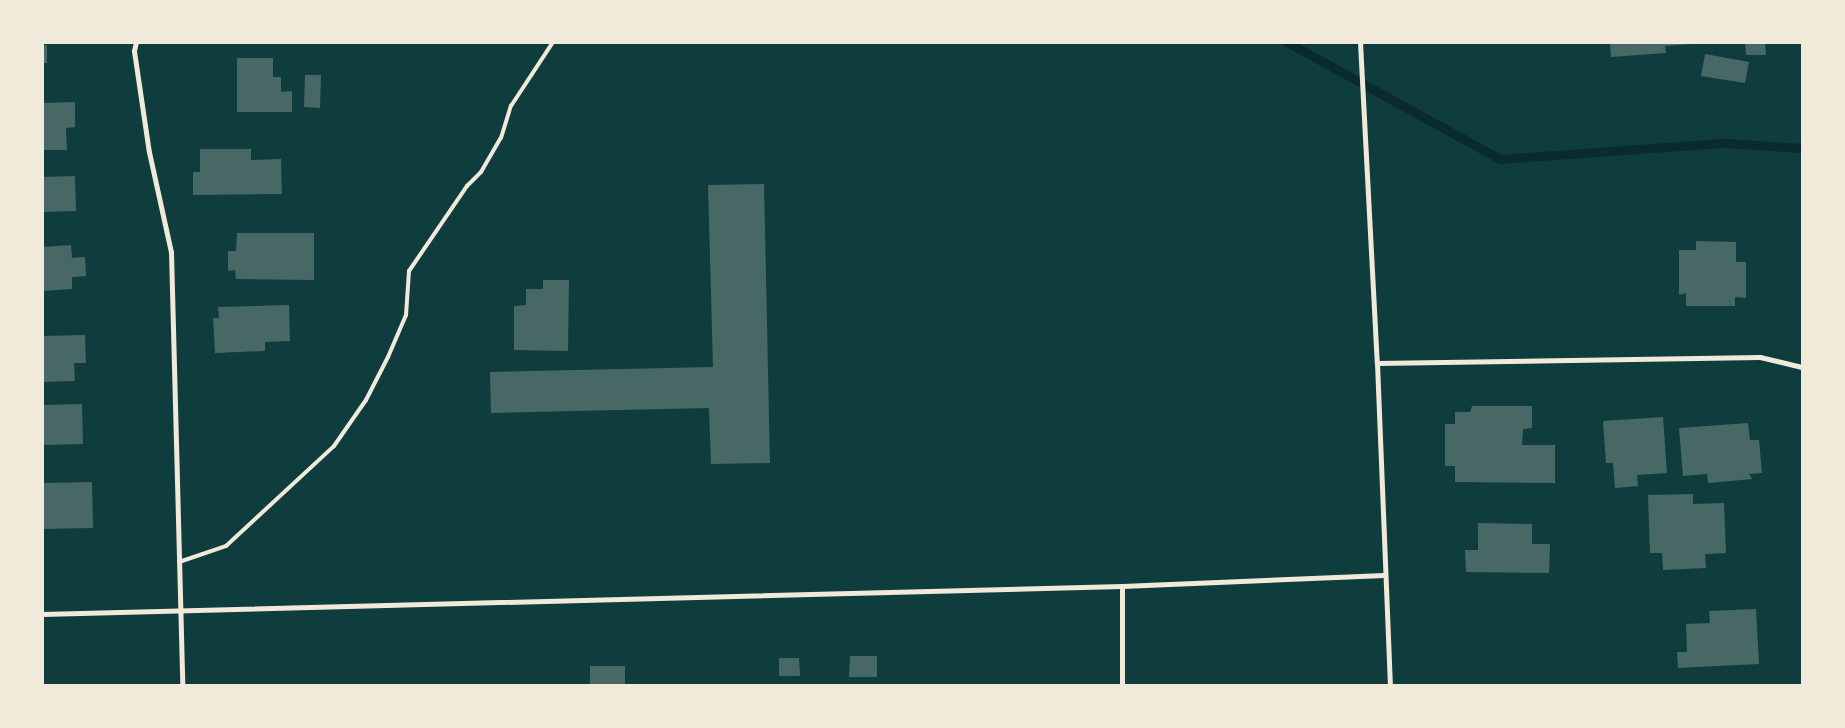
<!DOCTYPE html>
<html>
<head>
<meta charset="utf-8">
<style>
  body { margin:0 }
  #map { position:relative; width:1845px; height:728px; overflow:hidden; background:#0f3d3e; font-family:"DejaVu Sans",sans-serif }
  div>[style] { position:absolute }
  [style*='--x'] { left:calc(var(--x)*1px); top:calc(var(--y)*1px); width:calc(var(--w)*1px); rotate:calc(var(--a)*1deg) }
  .stream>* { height:9px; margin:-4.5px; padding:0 4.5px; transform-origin:4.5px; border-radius:4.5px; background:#0a2a2b }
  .building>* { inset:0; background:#486865 }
  .service>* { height:4px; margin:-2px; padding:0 2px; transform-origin:2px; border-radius:2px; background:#f1e9da }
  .minor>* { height:5px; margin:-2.5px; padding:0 2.5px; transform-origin:2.5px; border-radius:2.5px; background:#f1e9da }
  span { translate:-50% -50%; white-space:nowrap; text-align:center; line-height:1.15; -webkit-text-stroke:4px #f1e9da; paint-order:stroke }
  .frame { position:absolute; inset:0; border:44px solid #f1e9da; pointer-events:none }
</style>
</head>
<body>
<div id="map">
  <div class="stream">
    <div style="--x:1287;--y:42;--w:243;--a:28.8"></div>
    <div style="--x:1500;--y:159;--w:226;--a:-4.1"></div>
    <div style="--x:1725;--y:143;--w:77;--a:3.7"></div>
  </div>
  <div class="building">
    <div style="clip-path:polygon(1610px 42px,1692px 42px,1692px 44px,1665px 46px,1666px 53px,1611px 57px)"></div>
    <div style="clip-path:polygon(1745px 42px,1765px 42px,1766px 55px,1746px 55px)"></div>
    <div style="clip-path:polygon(47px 45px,47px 63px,42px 63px,42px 46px)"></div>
    <div style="clip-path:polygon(1705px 54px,1749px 62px,1745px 83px,1701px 76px)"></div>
    <div style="clip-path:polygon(237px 58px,273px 58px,273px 77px,281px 77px,281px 92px,292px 91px,292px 112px,237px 112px)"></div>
    <div style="clip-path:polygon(305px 75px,321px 75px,320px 108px,304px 107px)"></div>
    <div style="clip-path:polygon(75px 102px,75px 127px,66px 128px,67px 150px,42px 150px,42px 103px)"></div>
    <div style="clip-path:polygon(200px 149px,251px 149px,251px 160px,281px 159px,282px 194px,193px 195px,193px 172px,200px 172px)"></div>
    <div style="clip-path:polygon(75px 176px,76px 211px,42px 212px,42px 177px)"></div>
    <div style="clip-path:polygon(764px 184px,770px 463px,711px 464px,709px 408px,491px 413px,490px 372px,713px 367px,708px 185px)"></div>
    <div style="clip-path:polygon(237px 233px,314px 233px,314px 280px,236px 279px,235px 270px,228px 271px,228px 251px,236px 251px)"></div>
    <div style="clip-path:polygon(1696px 241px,1736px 242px,1736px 262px,1746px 262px,1746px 298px,1735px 297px,1735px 306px,1686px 306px,1686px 293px,1679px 295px,1679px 250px,1696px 250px)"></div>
    <div style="clip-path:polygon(71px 245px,72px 258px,85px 257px,86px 276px,72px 277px,72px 289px,42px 291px,42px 247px)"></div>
    <div style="clip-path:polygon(543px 280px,569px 280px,568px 351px,514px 350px,514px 306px,526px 305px,526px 289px,543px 289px)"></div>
    <div style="clip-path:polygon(289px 305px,290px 341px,265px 342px,265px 351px,215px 353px,213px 318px,219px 318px,218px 307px)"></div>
    <div style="clip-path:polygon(85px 335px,86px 363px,74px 363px,75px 381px,42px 382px,42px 336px)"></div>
    <div style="clip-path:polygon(82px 404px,83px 444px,42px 445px,42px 405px)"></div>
    <div style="clip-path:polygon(1472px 406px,1532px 406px,1532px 428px,1523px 429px,1522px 445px,1555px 445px,1555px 483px,1455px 482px,1455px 466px,1445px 466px,1445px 424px,1455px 424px,1455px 412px,1470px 412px)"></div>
    <div style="clip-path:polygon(1663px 417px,1667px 473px,1637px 475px,1638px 486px,1615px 488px,1613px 463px,1606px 463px,1603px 421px)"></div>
    <div style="clip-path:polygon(1748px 423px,1750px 440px,1759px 440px,1762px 473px,1749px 474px,1752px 479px,1708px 483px,1707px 474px,1683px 476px,1679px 428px)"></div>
    <div style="clip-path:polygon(92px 482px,93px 528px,42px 529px,42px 483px)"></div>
    <div style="clip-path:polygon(1693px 494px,1693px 504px,1724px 503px,1726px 553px,1705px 554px,1706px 568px,1663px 570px,1662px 553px,1650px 553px,1648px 495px)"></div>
    <div style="clip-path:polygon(1478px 523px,1532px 524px,1532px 544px,1550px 544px,1549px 573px,1466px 572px,1465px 550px,1478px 550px)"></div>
    <div style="clip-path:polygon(1756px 609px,1759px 664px,1678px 668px,1677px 652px,1687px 652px,1686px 624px,1710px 623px,1709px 611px)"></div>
    <div style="clip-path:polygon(850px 656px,877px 656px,877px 677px,849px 677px)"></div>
    <div style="clip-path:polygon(779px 658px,799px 658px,800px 676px,779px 676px)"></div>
    <div style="clip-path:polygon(590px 666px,625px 666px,625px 686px,590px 686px)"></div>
  </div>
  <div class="service">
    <div style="--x:179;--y:562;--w:50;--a:-18.8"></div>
    <div style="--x:226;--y:546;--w:147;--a:-42.8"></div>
    <div style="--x:334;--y:446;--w:56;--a:-55.2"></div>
    <div style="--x:366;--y:400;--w:48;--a:-62.9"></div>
    <div style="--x:388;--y:357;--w:46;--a:-66.8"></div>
    <div style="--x:406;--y:315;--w:44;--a:-86.1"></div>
    <div style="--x:409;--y:271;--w:103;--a:-55.7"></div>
    <div style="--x:467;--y:186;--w:20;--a:-45"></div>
    <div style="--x:481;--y:172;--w:39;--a:-60"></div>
    <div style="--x:501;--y:138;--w:34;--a:-73"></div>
    <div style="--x:511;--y:106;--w:77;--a:-56.7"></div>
  </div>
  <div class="minor">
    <div style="--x:136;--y:42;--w:9;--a:103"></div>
    <div style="--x:134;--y:51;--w:102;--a:81.6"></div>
    <div style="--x:149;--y:152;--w:102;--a:77.6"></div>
    <div style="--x:171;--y:252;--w:434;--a:88.5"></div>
    <div style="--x:1360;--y:42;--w:321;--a:87"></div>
    <div style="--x:1377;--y:363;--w:323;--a:87.7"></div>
    <div style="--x:1377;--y:363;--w:383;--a:-0.9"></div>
    <div style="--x:1760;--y:357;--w:43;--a:13.4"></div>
    <div style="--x:42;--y:614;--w:1080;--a:-1.49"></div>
    <div style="--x:1122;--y:586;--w:262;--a:-2.4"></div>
    <div style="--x:1122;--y:686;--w:100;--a:-90"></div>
  </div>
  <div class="frame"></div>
</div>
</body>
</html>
